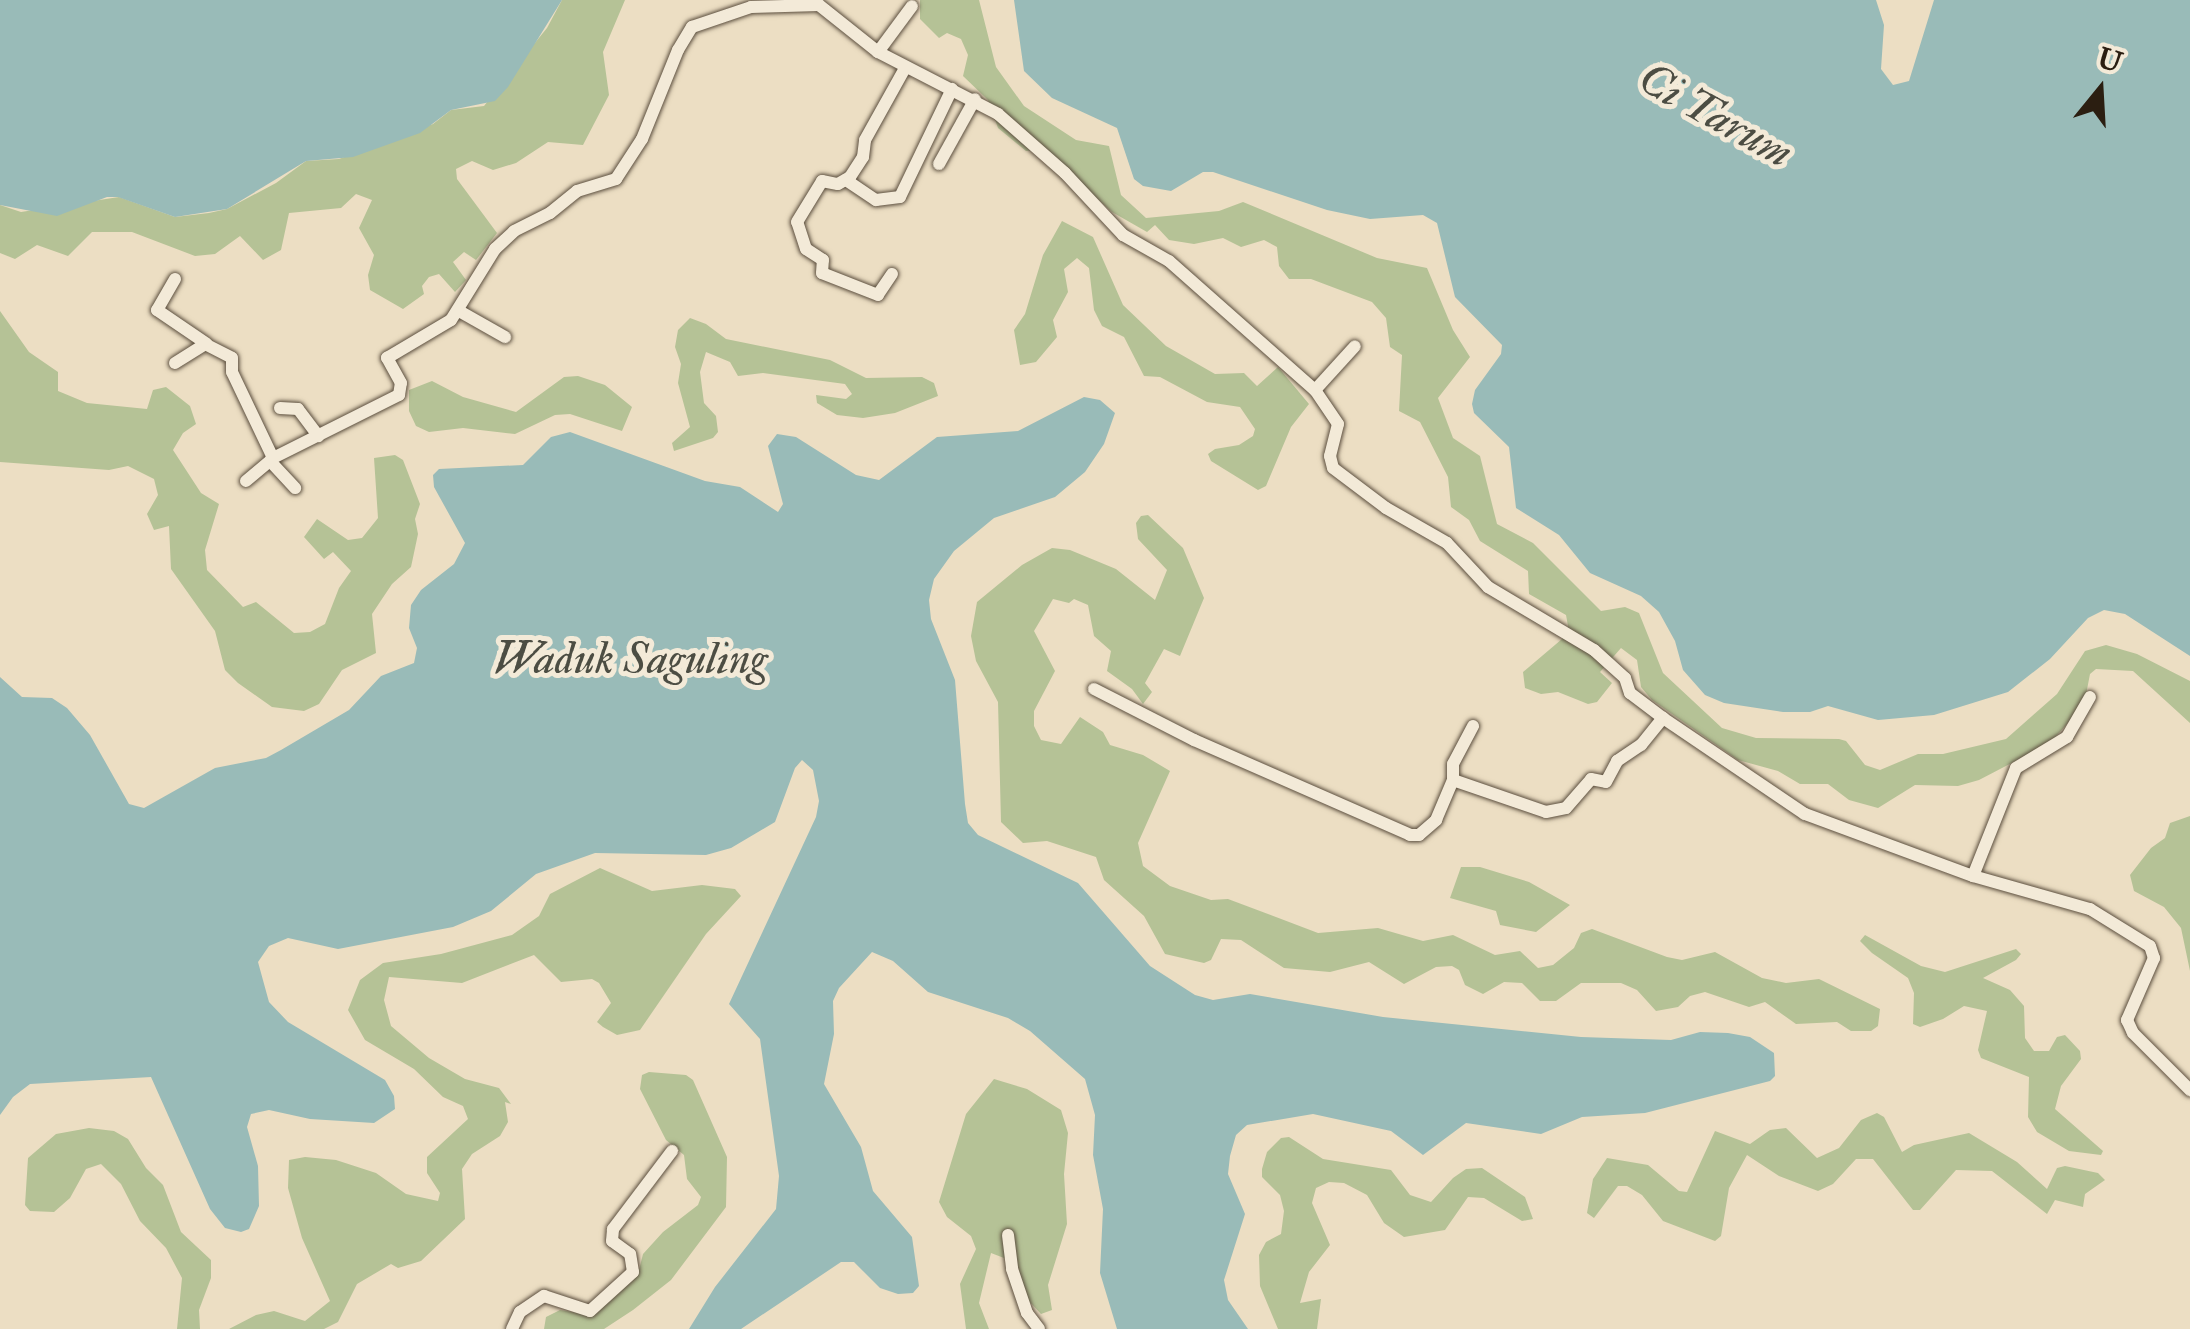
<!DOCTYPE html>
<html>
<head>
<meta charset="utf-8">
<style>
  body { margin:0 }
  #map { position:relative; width:2190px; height:1329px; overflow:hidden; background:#ecdec3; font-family:"IM FELL Double Pica",serif }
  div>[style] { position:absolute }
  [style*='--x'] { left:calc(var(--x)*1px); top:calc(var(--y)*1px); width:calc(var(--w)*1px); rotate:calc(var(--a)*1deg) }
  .green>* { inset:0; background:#b5c296 }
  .water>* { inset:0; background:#99bbb8 }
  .roads { filter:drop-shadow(0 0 2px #5b4e3e) drop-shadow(0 0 2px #5b4e3e) }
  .minor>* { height:12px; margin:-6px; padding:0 6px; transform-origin:6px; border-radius:6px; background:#f3ead8 }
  span { translate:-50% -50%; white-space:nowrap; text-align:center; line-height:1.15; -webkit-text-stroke:10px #f3ead8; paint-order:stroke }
  .water-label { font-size:45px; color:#4c4d43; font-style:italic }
  .north { position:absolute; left:2050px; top:40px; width:100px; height:100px; -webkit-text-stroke:8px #f3ead8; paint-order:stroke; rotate:18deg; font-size:28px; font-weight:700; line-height:40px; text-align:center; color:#2b1e11 }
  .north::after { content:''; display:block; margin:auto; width:35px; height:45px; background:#2b1e11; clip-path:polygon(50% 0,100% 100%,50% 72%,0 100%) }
</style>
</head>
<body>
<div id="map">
  <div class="green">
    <div style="clip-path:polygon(562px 0,625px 0,603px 52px,609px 95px,583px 145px,548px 142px,516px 163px,493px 170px,472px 161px,456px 169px,457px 179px,497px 233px,476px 260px,464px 252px,453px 262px,466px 280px,455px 292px,439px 274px,429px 277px,422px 286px,424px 294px,403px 309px,370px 290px,368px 275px,374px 255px,359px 228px,372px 200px,356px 194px,341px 208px,289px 213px,281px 250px,263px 260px,240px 236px,215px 254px,195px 256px,132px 232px,92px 232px,68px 256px,37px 245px,15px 259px,0 253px,0 205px,21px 212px,119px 197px,175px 217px,209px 213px,227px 209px,276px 183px,306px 161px,339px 159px,433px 124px,451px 110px,484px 106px,547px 28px)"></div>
    <div style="clip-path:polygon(920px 0,979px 0,996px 67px,1024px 106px,1076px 140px,1109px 146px,1121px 195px,1146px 218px,1219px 211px,1243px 202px,1377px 258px,1427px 268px,1453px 330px,1470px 357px,1438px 398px,1453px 438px,1480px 456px,1497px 524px,1533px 543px,1601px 611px,1625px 607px,1639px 613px,1663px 673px,1722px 728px,1756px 738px,1839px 739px,1846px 741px,1865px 765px,1880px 770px,1918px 754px,1943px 754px,2006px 739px,2057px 694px,2085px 651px,2106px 645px,2137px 654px,2190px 681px,2190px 723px,2133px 671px,2096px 669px,2090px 674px,2084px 705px,2050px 743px,1979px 780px,1958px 786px,1915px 785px,1878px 808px,1849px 800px,1828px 784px,1800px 784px,1778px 771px,1738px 760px,1652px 700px,1641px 687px,1637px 660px,1621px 648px,1600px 672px,1612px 683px,1597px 702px,1588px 704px,1558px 692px,1541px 694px,1525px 688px,1523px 672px,1562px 639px,1568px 626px,1566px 615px,1529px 594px,1528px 571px,1480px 541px,1469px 520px,1451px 507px,1448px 477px,1420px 422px,1399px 411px,1402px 355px,1390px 347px,1386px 318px,1372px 302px,1311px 279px,1289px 279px,1279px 266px,1277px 247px,1264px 240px,1241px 247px,1223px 238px,1194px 244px,1169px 240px,1155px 225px,1147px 232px,1112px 212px,1044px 150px,1026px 151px,998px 128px,988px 100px,963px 76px,968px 55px,961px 39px,947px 33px,939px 38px,920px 19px)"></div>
    <div style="clip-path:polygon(1062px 221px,1093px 237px,1123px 305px,1166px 346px,1215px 374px,1244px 373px,1257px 386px,1278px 367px,1309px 404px,1291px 427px,1266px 486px,1258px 490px,1211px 461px,1208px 454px,1215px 449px,1239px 445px,1253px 436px,1255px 429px,1240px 407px,1207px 402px,1160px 377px,1144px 376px,1124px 337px,1102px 326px,1094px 310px,1089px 268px,1077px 258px,1064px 269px,1068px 292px,1053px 320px,1057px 337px,1036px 362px,1020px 365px,1014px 330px,1025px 314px,1043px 255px)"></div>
    <div style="clip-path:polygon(0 311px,29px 352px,58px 372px,58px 391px,87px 403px,147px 409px,153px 390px,166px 387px,190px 406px,196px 424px,183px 433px,173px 450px,201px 493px,219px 504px,205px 550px,207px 570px,243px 607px,256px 602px,294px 633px,310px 632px,325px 624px,339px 588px,351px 571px,333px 552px,324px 559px,304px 537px,317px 519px,348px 540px,362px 538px,378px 518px,374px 458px,395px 455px,403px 460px,420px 504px,415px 519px,418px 534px,411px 567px,392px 584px,372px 614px,376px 653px,342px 670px,319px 704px,304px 711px,272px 707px,238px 683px,225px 670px,215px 631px,171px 569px,169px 526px,154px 530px,147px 514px,158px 495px,154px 479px,128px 466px,109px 470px,0 462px)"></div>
    <div style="clip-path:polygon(690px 318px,706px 324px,726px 339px,830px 360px,866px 378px,922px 377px,934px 383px,938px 396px,895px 413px,863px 418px,837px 415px,817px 403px,816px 395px,846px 399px,852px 394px,845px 384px,763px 373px,738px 376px,730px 362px,706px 352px,700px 372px,704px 403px,716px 416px,718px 432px,713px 438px,674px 451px,672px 443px,690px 427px,678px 383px,681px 364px,675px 347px,678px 330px)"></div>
    <div style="clip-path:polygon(578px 376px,605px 385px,632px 407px,622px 431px,570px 414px,555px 415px,515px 434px,463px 428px,429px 432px,416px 426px,409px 411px,409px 390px,432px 381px,463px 397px,516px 412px,564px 377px)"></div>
    <div style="clip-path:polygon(1148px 515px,1183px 548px,1204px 598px,1180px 656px,1164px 649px,1145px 683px,1152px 692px,1143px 704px,1132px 689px,1107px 671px,1111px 651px,1094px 636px,1088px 605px,1074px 599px,1069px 603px,1053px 599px,1034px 631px,1055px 671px,1034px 711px,1034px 726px,1041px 740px,1061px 744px,1080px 717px,1103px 732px,1110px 745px,1143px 755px,1170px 771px,1138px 843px,1143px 866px,1170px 886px,1211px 900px,1228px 899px,1318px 933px,1378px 928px,1423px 941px,1453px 935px,1495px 955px,1520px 951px,1538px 968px,1553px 965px,1574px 948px,1581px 933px,1592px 929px,1667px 957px,1682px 960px,1715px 952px,1762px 978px,1786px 983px,1819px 979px,1880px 1009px,1878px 1026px,1871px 1031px,1851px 1031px,1837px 1022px,1796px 1024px,1765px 1002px,1749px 1007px,1705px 992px,1690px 996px,1678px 1007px,1656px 1011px,1637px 990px,1621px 983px,1581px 983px,1556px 1001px,1540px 1001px,1522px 983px,1504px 982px,1483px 994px,1465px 985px,1459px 970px,1452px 966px,1436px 967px,1404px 984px,1369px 962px,1330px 972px,1284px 968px,1241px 940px,1221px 939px,1211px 960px,1204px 963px,1165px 954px,1144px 916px,1104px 880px,1096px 857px,1047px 841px,1023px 843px,1001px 822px,998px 702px,976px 661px,971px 636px,977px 602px,1022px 565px,1052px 548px,1070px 550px,1116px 569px,1155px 600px,1167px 570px,1138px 539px,1136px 523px,1141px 516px)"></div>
    <div style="clip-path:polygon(2190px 816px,2190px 971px,2181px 928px,2164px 907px,2134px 891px,2130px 875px,2151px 848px,2165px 838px,2170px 823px)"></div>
    <div style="clip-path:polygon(1461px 867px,1480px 867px,1529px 882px,1570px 905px,1536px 932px,1500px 925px,1496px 911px,1450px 898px)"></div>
    <div style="clip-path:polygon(600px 868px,652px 891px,702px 885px,735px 889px,741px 896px,706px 934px,640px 1030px,617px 1035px,603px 1027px,597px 1022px,611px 1003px,599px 983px,592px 979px,561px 982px,534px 955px,462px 983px,389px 977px,384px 1000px,391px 1026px,429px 1058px,465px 1079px,499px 1088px,511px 1104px,505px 1102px,508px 1122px,500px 1136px,472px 1154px,462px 1169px,465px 1219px,421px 1261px,398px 1268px,391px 1264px,357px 1284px,338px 1322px,324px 1329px,229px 1329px,256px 1315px,274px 1311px,305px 1321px,330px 1301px,302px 1238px,288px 1188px,289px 1160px,305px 1157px,336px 1160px,376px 1173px,406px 1194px,438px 1201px,440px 1193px,427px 1173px,427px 1157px,468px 1119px,463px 1106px,443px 1097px,414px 1069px,365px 1040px,348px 1010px,360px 980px,383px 963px,441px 954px,512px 935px,539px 916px,550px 894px)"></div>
    <div style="clip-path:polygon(1865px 935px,1921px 966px,1945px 972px,2016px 949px,2021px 954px,2016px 960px,1983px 978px,2010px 990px,2024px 1006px,2025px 1038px,2034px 1051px,2049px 1051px,2057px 1037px,2065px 1035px,2080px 1051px,2081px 1059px,2061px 1086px,2055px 1109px,2103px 1151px,2101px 1155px,2069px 1151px,2037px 1132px,2028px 1117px,2029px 1077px,1981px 1058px,1978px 1050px,1987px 1011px,1964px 1006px,1943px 1019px,1920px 1027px,1913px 1024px,1914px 993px,1908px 978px,1872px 953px,1860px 941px)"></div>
    <div style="clip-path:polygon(649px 1072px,686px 1075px,693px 1080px,727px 1157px,726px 1207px,671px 1280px,633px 1310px,604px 1329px,544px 1329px,546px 1317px,560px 1310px,591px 1315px,639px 1270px,643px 1254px,663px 1232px,698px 1205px,701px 1197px,687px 1179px,684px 1155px,666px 1140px,640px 1089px,642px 1075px)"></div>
    <div style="clip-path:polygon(994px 1079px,1027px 1089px,1061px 1110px,1068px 1133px,1064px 1174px,1067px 1224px,1048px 1285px,1052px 1310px,1041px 1314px,1027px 1299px,1017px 1263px,991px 1253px,979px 1303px,989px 1329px,966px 1329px,960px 1284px,976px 1249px,971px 1236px,947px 1217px,939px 1202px,966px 1114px)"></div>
    <div style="clip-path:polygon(1877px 1113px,1884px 1117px,1902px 1152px,1914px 1145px,1969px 1133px,2017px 1162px,2047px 1189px,2057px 1168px,2065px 1166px,2098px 1173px,2105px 1180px,2085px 1194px,2083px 1207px,2055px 1200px,2047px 1214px,1992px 1171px,1956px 1170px,1920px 1210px,1913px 1210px,1873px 1159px,1856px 1159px,1833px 1184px,1818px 1191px,1779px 1176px,1747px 1155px,1729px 1188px,1721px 1236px,1715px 1241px,1663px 1221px,1642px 1195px,1627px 1186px,1618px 1186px,1594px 1218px,1587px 1213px,1593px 1179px,1607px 1158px,1648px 1165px,1679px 1191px,1687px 1192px,1715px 1131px,1750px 1144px,1770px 1130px,1786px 1128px,1817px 1158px,1839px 1148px,1861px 1120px)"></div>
    <div style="clip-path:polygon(89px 1128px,114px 1131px,128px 1139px,146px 1168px,163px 1185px,181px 1232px,211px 1260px,211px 1278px,199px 1310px,200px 1329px,177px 1329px,182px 1278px,166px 1248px,140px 1221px,121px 1184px,101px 1164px,86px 1169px,70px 1198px,54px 1212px,30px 1211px,25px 1205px,28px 1158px,56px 1134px)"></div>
    <div style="clip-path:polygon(1289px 1137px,1323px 1159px,1391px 1170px,1410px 1195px,1431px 1202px,1453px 1178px,1466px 1169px,1482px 1168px,1525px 1197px,1533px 1219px,1522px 1221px,1484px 1198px,1468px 1197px,1445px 1230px,1404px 1237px,1384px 1223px,1367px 1195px,1344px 1183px,1329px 1182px,1316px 1188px,1312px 1203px,1330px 1245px,1309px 1272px,1300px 1303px,1321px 1299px,1317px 1329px,1278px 1329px,1260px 1286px,1259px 1255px,1266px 1242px,1281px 1234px,1284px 1211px,1280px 1195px,1262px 1177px,1262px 1169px,1267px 1152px,1281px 1138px)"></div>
  </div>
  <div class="water">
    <div style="clip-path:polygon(0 0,562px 0,508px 87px,495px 101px,451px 110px,420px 133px,353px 157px,306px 161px,227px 209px,175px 217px,118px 197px,107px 197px,57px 216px,0 205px)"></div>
    <div style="clip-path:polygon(1014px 0,1876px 0,1884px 25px,1881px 69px,1893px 85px,1909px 81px,1934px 0,2190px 0,2190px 656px,2125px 614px,2104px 610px,2088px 618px,2050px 659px,2008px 692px,1934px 715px,1878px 720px,1828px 706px,1810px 712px,1783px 712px,1724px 703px,1705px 695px,1683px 670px,1675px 641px,1659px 612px,1641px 596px,1590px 573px,1559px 535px,1516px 508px,1509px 447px,1474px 413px,1472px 404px,1475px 390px,1501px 354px,1502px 345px,1455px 297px,1437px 223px,1423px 215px,1370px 219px,1327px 210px,1213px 172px,1203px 172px,1171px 191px,1143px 186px,1134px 179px,1117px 128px,1052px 98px,1024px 71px)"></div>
    <div style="clip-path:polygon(1084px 397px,1100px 400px,1115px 413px,1104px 444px,1085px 472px,1055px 497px,994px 518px,954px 551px,934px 579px,929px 600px,931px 619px,955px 680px,965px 804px,968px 823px,978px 835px,1078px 883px,1150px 966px,1195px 995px,1213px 1000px,1250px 994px,1383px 1017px,1581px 1037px,1671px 1040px,1700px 1032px,1728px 1033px,1750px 1037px,1774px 1053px,1775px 1076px,1770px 1081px,1645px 1113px,1582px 1117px,1541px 1134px,1466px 1123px,1423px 1155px,1391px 1131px,1313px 1114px,1247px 1125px,1236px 1135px,1230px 1156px,1228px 1174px,1245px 1214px,1224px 1280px,1228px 1300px,1248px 1329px,1117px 1329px,1100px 1273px,1103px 1209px,1093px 1155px,1095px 1115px,1085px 1079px,1030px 1031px,1008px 1018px,928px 992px,893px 961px,872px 952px,839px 988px,833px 1001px,834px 1034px,824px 1084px,861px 1147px,873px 1191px,912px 1237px,919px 1286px,913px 1293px,898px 1294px,880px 1288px,854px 1262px,841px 1262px,741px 1329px,689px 1329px,715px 1287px,776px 1209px,779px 1176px,760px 1039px,729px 1004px,816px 817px,819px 801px,813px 770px,802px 760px,795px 768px,775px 822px,731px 848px,706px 855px,595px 853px,536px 874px,491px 911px,453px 927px,338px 949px,288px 938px,269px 946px,258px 962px,269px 1002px,288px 1022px,385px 1080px,394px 1096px,395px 1109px,374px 1123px,310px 1119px,269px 1110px,251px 1114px,247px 1127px,258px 1166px,259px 1206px,249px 1229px,241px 1232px,225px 1228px,210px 1209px,151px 1077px,30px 1084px,13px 1097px,0 1115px,0 677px,22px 697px,52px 698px,67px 708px,90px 735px,129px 804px,144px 808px,215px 768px,266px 758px,281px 750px,349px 710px,381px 676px,414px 663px,417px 648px,409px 628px,411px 605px,421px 590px,454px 564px,465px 543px,434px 487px,433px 475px,439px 469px,523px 465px,551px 437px,570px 432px,705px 481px,740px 487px,778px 512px,783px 504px,768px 446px,777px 434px,796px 437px,856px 475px,879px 480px,937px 437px,1018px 431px)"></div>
  </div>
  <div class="roads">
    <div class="minor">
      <div style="--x:878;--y:52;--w:57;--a:-53.5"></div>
      <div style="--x:939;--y:164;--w:74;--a:-61"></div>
      <div style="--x:846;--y:180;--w:36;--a:34"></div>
      <div style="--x:876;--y:200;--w:24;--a:-7"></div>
      <div style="--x:900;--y:197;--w:120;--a:-64.3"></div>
      <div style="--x:892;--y:274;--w:25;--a:124"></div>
      <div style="--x:878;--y:295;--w:60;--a:-158.6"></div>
      <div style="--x:822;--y:273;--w:13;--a:-86"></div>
      <div style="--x:823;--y:260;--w:20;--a:-147"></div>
      <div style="--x:806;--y:249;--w:28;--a:-108"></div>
      <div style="--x:797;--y:222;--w:48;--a:-58.6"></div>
      <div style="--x:822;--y:181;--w:16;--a:11"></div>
      <div style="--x:838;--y:184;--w:14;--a:-30"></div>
      <div style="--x:850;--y:177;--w:24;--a:-57"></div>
      <div style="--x:863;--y:157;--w:17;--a:-83"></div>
      <div style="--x:865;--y:140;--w:82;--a:-60.9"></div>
      <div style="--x:175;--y:279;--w:36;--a:120"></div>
      <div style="--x:157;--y:310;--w:60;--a:34.2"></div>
      <div style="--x:459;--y:311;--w:53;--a:29.5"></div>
      <div style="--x:175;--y:363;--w:36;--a:-32"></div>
      <div style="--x:205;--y:344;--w:30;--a:27"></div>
      <div style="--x:232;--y:358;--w:14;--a:90"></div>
      <div style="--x:232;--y:372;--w:95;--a:64.5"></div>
      <div style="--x:1315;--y:390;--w:59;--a:-47.7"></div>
      <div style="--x:280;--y:408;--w:18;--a:3"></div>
      <div style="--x:298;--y:409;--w:34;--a:53"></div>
      <div style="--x:270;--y:461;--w:37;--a:47"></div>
      <div style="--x:246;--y:481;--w:35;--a:-40"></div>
      <div style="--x:273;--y:458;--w:141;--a:-26.6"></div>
      <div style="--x:399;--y:395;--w:12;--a:-81"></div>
      <div style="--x:401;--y:383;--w:29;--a:-119"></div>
      <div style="--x:387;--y:358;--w:74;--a:-30.7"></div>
      <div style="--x:451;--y:320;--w:84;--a:-58.2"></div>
      <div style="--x:495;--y:249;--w:26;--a:-43"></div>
      <div style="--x:514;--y:231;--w:40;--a:-26.6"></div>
      <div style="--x:550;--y:213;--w:35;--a:-39"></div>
      <div style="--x:577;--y:191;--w:41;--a:-17.1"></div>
      <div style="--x:616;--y:179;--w:48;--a:-57"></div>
      <div style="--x:642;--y:139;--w:96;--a:-68"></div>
      <div style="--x:678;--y:50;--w:27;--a:-59"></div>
      <div style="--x:692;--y:27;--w:62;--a:-18.7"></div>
      <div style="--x:751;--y:7;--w:68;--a:-1.7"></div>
      <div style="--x:819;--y:5;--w:75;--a:38.5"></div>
      <div style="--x:878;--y:52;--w:135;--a:27.3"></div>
      <div style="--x:998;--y:114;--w:89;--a:41.4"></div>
      <div style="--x:1065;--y:173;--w:85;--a:46.9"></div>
      <div style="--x:1123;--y:235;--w:53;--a:29.5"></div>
      <div style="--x:1169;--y:261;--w:195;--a:41.5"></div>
      <div style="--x:1315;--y:390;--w:41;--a:55.9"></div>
      <div style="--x:1338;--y:424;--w:33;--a:104"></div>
      <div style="--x:1330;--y:456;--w:12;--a:76"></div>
      <div style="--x:1333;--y:468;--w:66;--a:37"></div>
      <div style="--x:1386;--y:508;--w:70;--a:29.8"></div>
      <div style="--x:1447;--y:543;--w:60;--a:47"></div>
      <div style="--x:1488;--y:587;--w:123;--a:30.7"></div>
      <div style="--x:1594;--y:650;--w:42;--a:42.1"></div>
      <div style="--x:1625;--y:678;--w:16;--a:72"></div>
      <div style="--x:1630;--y:693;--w:41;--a:37.1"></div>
      <div style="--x:1663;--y:718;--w:171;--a:34.1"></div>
      <div style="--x:1805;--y:814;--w:179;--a:20.3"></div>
      <div style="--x:1973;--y:876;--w:122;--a:15.8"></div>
      <div style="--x:2090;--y:909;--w:70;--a:31.7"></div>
      <div style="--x:2150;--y:946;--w:13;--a:72"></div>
      <div style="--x:2154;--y:958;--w:68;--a:113.5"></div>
      <div style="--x:2127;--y:1020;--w:14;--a:65"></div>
      <div style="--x:2133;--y:1033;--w:81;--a:45"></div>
      <div style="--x:1094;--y:689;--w:112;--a:27"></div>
      <div style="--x:1194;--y:740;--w:236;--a:23.7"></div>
      <div style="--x:1410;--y:835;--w:9;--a:0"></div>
      <div style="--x:1419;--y:835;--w:23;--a:-41"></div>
      <div style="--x:1436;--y:820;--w:43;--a:-67"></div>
      <div style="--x:1453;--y:780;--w:98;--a:19"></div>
      <div style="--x:1546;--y:812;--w:20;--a:-11"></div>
      <div style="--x:1566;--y:808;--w:38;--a:-49"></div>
      <div style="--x:1591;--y:779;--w:15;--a:11"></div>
      <div style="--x:1606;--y:782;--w:24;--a:-62"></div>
      <div style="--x:1617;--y:761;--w:29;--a:-34"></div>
      <div style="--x:1641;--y:745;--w:35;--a:-51"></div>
      <div style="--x:1453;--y:780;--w:16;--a:-90"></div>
      <div style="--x:1453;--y:764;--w:43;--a:-62.2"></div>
      <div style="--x:1973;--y:876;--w:116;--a:-68.3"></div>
      <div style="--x:2016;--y:768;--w:60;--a:-31.3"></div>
      <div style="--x:2067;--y:737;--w:46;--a:-60.1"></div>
      <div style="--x:1008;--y:1235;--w:34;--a:83"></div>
      <div style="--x:1012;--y:1269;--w:46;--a:71.2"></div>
      <div style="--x:1027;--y:1313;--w:20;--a:53"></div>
      <div style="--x:512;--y:1329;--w:19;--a:-65"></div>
      <div style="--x:520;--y:1312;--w:29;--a:-34"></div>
      <div style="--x:544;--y:1296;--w:48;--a:18.1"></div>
      <div style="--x:590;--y:1311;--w:58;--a:-42.2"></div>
      <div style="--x:633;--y:1272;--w:18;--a:-99"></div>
      <div style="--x:630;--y:1254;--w:22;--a:-144"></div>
      <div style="--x:612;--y:1241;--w:12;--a:-85"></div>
      <div style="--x:613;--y:1229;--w:98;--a:-52.9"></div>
    </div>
  </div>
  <div class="water-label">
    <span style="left:1715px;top:116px;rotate:29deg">Ci Tarum</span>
    <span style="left:630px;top:660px">Waduk Saguling</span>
  </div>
  <div class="north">U</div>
</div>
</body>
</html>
